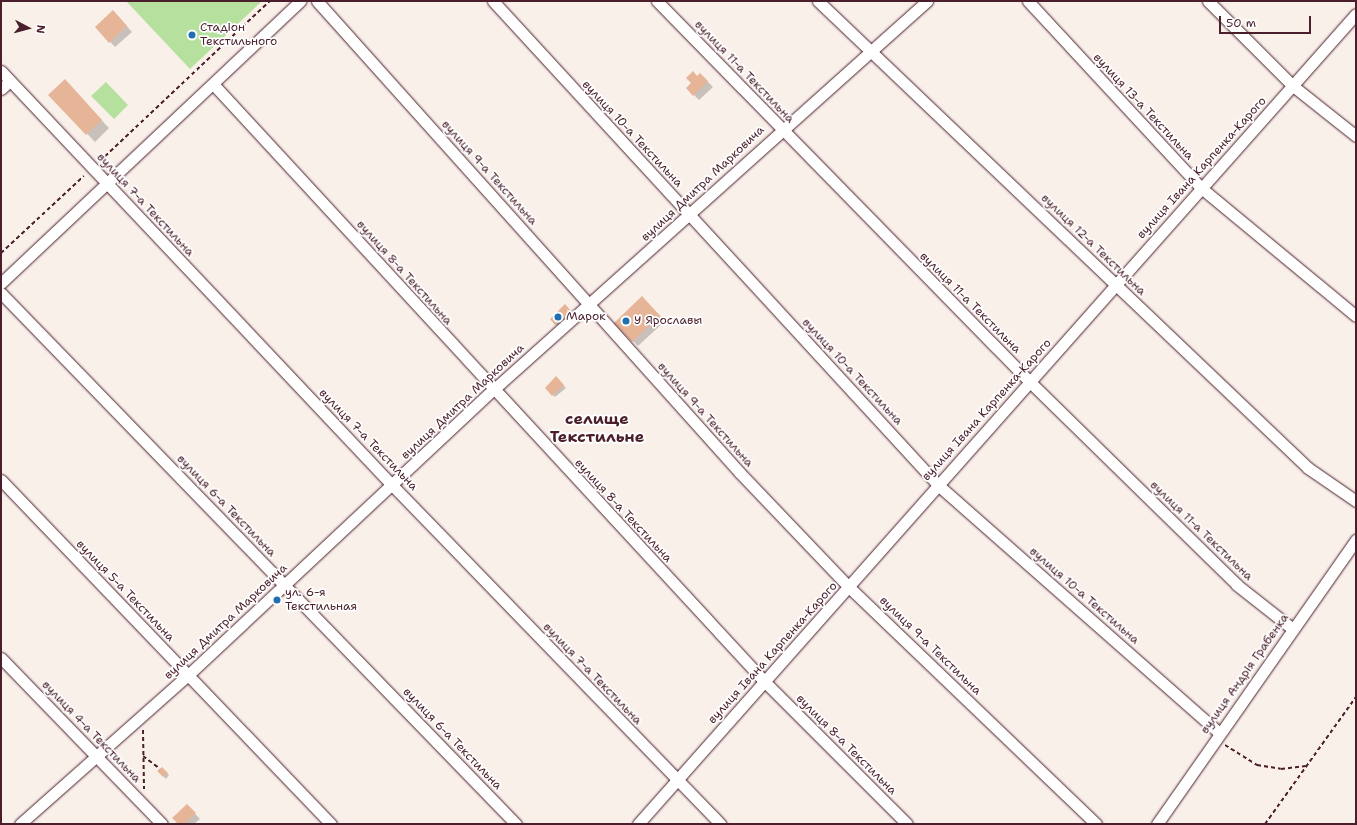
<!DOCTYPE html>
<html>
<head>
<meta charset="utf-8">
<style>
  body { margin:0 }
  #map { position:relative; width:1357px; height:825px; overflow:hidden; background:#faf0ea; font-family:"Shantell Sans",sans-serif }
  div>[style] { position:absolute }
  [style*='--x'] { left:calc(var(--x)*1px); top:calc(var(--y)*1px); width:calc(var(--w)*1px); rotate:calc(var(--a)*1deg) }
  .green>* { inset:0; background:#b5e09e }
  .shadow>* { inset:0; background:#0003 }
  .building>* { inset:0; background:#e6b597 }
  .path>* { height:2px; margin-top:-1px; transform-origin:0; background:repeating-linear-gradient(90deg,#4a1f2b 0 4px,transparent 0 7px) }
  .roads { filter:drop-shadow(0 0 1px #4a1f2b) drop-shadow(0 0 1px #4a1f2b) }
  .street>* { height:11px; margin:-5.5px; padding:0 5.5px; transform-origin:5.5px; border-radius:5.5px; background:#fff }
  .dots>* { width:11px; height:11px; translate:-50% -50%; box-sizing:border-box; border:2px solid #fff; border-radius:50% }
  span { translate:-50% -50%; white-space:nowrap; text-align:center; line-height:1.15; -webkit-text-stroke:3.5px #fff; paint-order:stroke }
  .poi-label { font-size:12px; color:#4a1f2b }
  .left { translate:0 -50%; text-align:left }
  .street-label { font-size:12px; color:#4a1f2b }
  .district-label { font-size:16px; color:#4a1f2b; font-weight:700 }
  .frame { position:absolute; inset:0; border:2px solid #4a1f2b; pointer-events:none }
  .north { position:absolute; left:8px; top:8px; width:40px; height:40px; -webkit-text-stroke:3px #fff; paint-order:stroke; rotate:96deg; font-size:11px; font-weight:700; line-height:16px; text-align:center; color:#4a1f2b }
  .north::after { content:''; display:block; margin:auto; width:14px; height:18px; background:#4a1f2b; clip-path:polygon(50% 0,100% 100%,50% 72%,0 100%) }
  .scale { position:absolute; left:1219px; top:16px; width:92px; height:18px; box-sizing:border-box; border:2px solid #4a1f2b; border-top:0; padding-left:5px; font-size:12px; line-height:14px; white-space:nowrap; color:#4a1f2b; -webkit-text-stroke:3px #fff; paint-order:stroke }
</style>
</head>
<body>
<div id="map">
  <div class="green">
    <div style="clip-path:polygon(126px 1px,262px 1px,190px 69px)"></div>
    <div style="clip-path:polygon(106px 82px,128px 105px,114px 119px,91px 96px)"></div>
  </div>
  <div class="shadow">
    <div style="clip-path:polygon(118px 16px,132px 32px,115px 47px,96px 27px)"></div>
    <div style="clip-path:polygon(700px 74px,713px 87px,699px 100px,687px 88px)"></div>
    <div style="clip-path:polygon(72px 89px,109px 128px,95px 142px,50px 95px)"></div>
    <div style="clip-path:polygon(647px 302px,665px 321px,638px 346px,633px 341px)"></div>
    <div style="clip-path:polygon(565px 306px,573px 314px,558px 327px,551px 319px)"></div>
    <div style="clip-path:polygon(556px 378px,566px 388px,555px 397px,546px 388px)"></div>
    <div style="clip-path:polygon(162px 768px,169px 775px,166px 779px,159px 771px)"></div>
    <div style="clip-path:polygon(135px 773px,140px 780px,136px 783px,134px 781px)"></div>
    <div style="clip-path:polygon(187px 805px,200px 819px,194px 824px,180px 824px)"></div>
  </div>
  <div class="building">
    <div style="clip-path:polygon(113px 10px,127px 26px,109px 43px,95px 27px)"></div>
    <div style="clip-path:polygon(693px 71px,697px 76px,700px 73px,708px 81px,693px 96px,686px 88px,691px 83px,686px 78px)"></div>
    <div style="clip-path:polygon(65px 79px,102px 120px,86px 135px,48px 95px)"></div>
    <div style="clip-path:polygon(642px 296px,660px 316px,632px 342px,614px 323px)"></div>
    <div style="clip-path:polygon(565px 304px,571px 311px,555px 325px,550px 319px)"></div>
    <div style="clip-path:polygon(556px 376px,564px 385px,552px 396px,545px 388px)"></div>
    <div style="clip-path:polygon(162px 767px,168px 773px,163px 777px,157px 771px)"></div>
    <div style="clip-path:polygon(133px 770px,139px 777px,133px 782px,127px 774px)"></div>
    <div style="clip-path:polygon(187px 804px,196px 813px,184px 824px,178px 824px,172px 818px)"></div>
  </div>
  <div class="path">
    <div style="--x:100;--y:161;--w:233;--a:-43.3"></div>
    <div style="--x:1;--y:253;--w:113;--a:-42.9"></div>
    <div style="--x:143;--y:730;--w:59;--a:89"></div>
    <div style="--x:1225;--y:745;--w:38;--a:32"></div>
    <div style="--x:1257;--y:765;--w:24;--a:9"></div>
    <div style="--x:1281;--y:769;--w:25;--a:-7"></div>
    <div style="--x:143;--y:756;--w:21;--a:37"></div>
    <div style="--x:1265;--y:824;--w:156;--a:-54.4"></div>
  </div>
  <div class="roads">
    <div class="street">
      <div style="--x:317;--y:1;--w:634;--a:48.13"></div>
      <div style="--x:740;--y:473;--w:159;--a:46.3"></div>
      <div style="--x:850;--y:588;--w:341;--a:43.8"></div>
      <div style="--x:493;--y:1;--w:657;--a:47.4"></div>
      <div style="--x:938;--y:485;--w:375;--a:41.4"></div>
      <div style="--x:657;--y:1;--w:533;--a:45.61"></div>
      <div style="--x:1030;--y:382;--w:290;--a:44.4"></div>
      <div style="--x:1237;--y:585;--w:71;--a:38.2"></div>
      <div style="--x:818;--y:1;--w:677;--a:43.62"></div>
      <div style="--x:1308;--y:468;--w:58;--a:34.5"></div>
      <div style="--x:1028;--y:1;--w:253;--a:47.2"></div>
      <div style="--x:1200;--y:187;--w:202;--a:39.6"></div>
      <div style="--x:1208;--y:1;--w:120;--a:45"></div>
      <div style="--x:1293;--y:86;--w:80;--a:38.4"></div>
      <div style="--x:1;--y:71;--w:569;--a:46.64"></div>
      <div style="--x:392;--y:485;--w:472;--a:45.9"></div>
      <div style="--x:214;--y:85;--w:811;--a:47.3"></div>
      <div style="--x:764;--y:681;--w:202;--a:45"></div>
      <div style="--x:1;--y:89;--w:12;--a:-42"></div>
      <div style="--x:1;--y:283;--w:411;--a:-43.3"></div>
      <div style="--x:1;--y:293;--w:740;--a:45.88"></div>
      <div style="--x:1;--y:480;--w:477;--a:46.2"></div>
      <div style="--x:1;--y:658;--w:231;--a:45.9"></div>
      <div style="--x:20;--y:824;--w:225;--a:-41.6"></div>
      <div style="--x:188;--y:675;--w:417;--a:-43.1"></div>
      <div style="--x:493;--y:390;--w:583;--a:-41.87"></div>
      <div style="--x:638;--y:824;--w:1082;--a:-48.45"></div>
      <div style="--x:1157;--y:824;--w:347;--a:-55"></div>
    </div>
  </div>
  <div class="dots">
    <div style="left:192px;top:35px;background:#1f6fb2"></div>
    <div style="left:558px;top:317px;background:#1f6fb2"></div>
    <div style="left:626px;top:321px;background:#1f6fb2"></div>
    <div style="left:277px;top:600px;background:#1f6fb2"></div>
  </div>
  <div class="poi-label">
    <span class="left" style="left:200px;top:35px">Стадіон<br>Текстильного</span>
    <span class="left" style="left:566px;top:317px">Марок</span>
    <span class="left" style="left:634px;top:321px">У Ярославы</span>
    <span class="left" style="left:285px;top:600px">ул. 6-я<br>Текстильная</span>
  </div>
  <div class="street-label">
    <span style="left:744px;top:72px;rotate:46deg">вулиця 11-а Текстильна</span>
    <span style="left:1143px;top:107px;rotate:47deg">вулиця 13-а Текстильна</span>
    <span style="left:632px;top:134px;rotate:47deg">вулиця 10-а Текстильна</span>
    <span style="left:1202px;top:168px;rotate:-48deg">вулиця Івана Карпенка-Карого</span>
    <span style="left:489px;top:173px;rotate:48deg">вулиця 9-а Текстильна</span>
    <span style="left:703px;top:184px;rotate:-43deg">вулиця Дмитра Марковича</span>
    <span style="left:145px;top:205px;rotate:47deg">вулиця 7-а Текстильна</span>
    <span style="left:1093px;top:245px;rotate:44deg">вулиця 12-а Текстильна</span>
    <span style="left:404px;top:273px;rotate:48deg">вулиця 8-а Текстильна</span>
    <span style="left:970px;top:303px;rotate:45deg">вулиця 11-а Текстильна</span>
    <span style="left:852px;top:372px;rotate:47deg">вулиця 10-а Текстильна</span>
    <span style="left:463px;top:402px;rotate:-43deg">вулиця Дмитра Марковича</span>
    <span style="left:987px;top:410px;rotate:-48deg">вулиця Івана Карпенка-Карого</span>
    <span style="left:705px;top:415px;rotate:48deg">вулиця 9-а Текстильна</span>
    <span style="left:368px;top:440px;rotate:46deg">вулиця 7-а Текстильна</span>
    <span style="left:226px;top:506px;rotate:46deg">вулиця 6-а Текстильна</span>
    <span style="left:623px;top:511px;rotate:47deg">вулиця 8-а Текстильна</span>
    <span style="left:1201px;top:531px;rotate:44deg">вулиця 11-а Текстильна</span>
    <span style="left:125px;top:591px;rotate:46deg">вулиця 5-а Текстильна</span>
    <span style="left:1084px;top:596px;rotate:41deg">вулиця 10-а Текстильна</span>
    <span style="left:226px;top:622px;rotate:-43deg">вулиця Дмитра Марковича</span>
    <span style="left:930px;top:646px;rotate:44deg">вулиця 9-а Текстильна</span>
    <span style="left:773px;top:653px;rotate:-48deg">вулиця Івана Карпенка-Карого</span>
    <span style="left:592px;top:674px;rotate:46deg">вулиця 7-а Текстильна</span>
    <span style="left:1245px;top:674px;rotate:-55deg">вулиця Андрія Грабенка</span>
    <span style="left:91px;top:732px;rotate:46deg">вулиця 4-а Текстильна</span>
    <span style="left:452px;top:739px;rotate:46deg">вулиця 6-а Текстильна</span>
    <span style="left:846px;top:745px;rotate:45deg">вулиця 8-а Текстильна</span>
  </div>
  <div class="district-label">
    <span style="left:597px;top:428px">селище<br>Текстильне</span>
  </div>
  <div class="frame"></div>
  <div class="north">N</div>
  <div class="scale">50 m</div>
</div>
</body>
</html>
